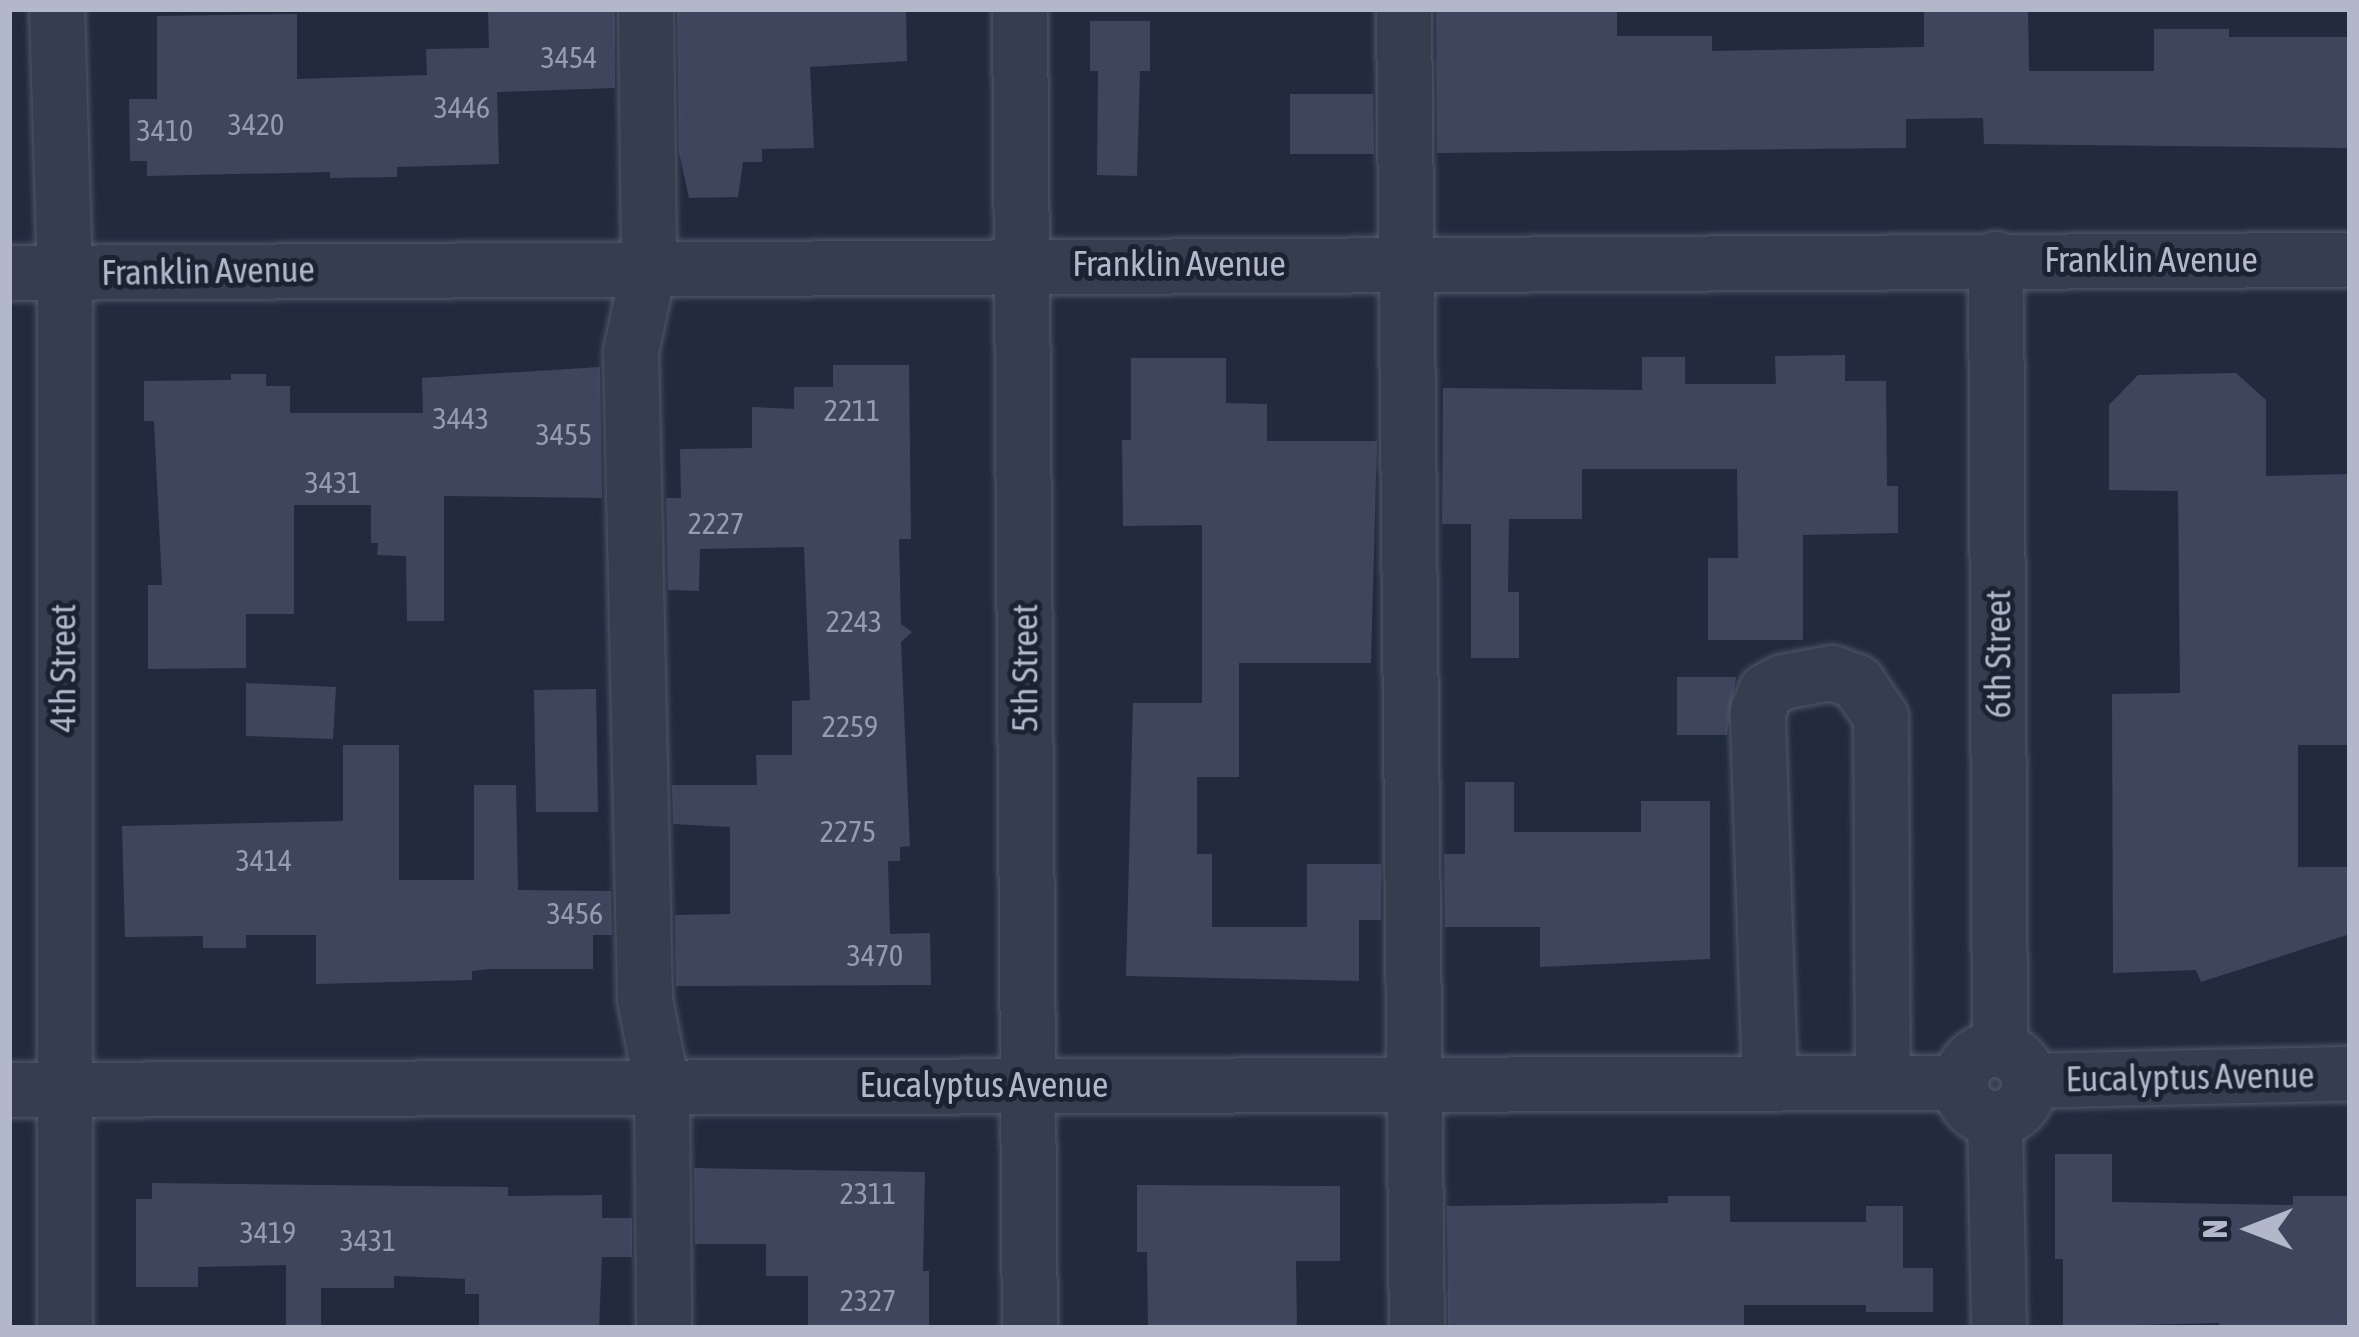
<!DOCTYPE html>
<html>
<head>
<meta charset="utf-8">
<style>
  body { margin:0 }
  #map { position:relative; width:2359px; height:1337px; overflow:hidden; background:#222a3e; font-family:"Asap Condensed",sans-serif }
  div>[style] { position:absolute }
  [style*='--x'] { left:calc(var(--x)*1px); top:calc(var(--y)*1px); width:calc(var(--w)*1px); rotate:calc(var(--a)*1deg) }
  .building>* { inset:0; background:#3e465e }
  .roads { filter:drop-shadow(0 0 3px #515868) drop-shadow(0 0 3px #515868) }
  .minor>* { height:54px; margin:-27px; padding:0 27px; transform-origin:27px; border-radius:27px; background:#363d4e }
  .minor>.ring { margin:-27px; padding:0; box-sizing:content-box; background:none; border:54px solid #363d4e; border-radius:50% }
  span { translate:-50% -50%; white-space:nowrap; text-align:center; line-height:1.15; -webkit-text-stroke:10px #1b2232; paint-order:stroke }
  .number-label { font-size:30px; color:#959cae }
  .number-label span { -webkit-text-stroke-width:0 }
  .street-label { font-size:36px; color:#b2b8c9 }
  .frame { position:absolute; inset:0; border:12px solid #b2b8c9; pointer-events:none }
  .north { position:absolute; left:2191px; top:1169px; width:120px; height:120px; -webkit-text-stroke:9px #1b2232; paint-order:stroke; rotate:270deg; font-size:33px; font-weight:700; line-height:48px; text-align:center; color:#b2b8c9 }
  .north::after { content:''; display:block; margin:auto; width:42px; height:54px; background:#b2b8c9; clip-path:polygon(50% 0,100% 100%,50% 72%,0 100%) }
</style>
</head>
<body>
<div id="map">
  <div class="building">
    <div style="clip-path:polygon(488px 9px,615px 9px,615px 88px,497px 92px,499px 164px,397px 167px,397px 177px,330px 178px,330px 172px,147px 176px,147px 161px,130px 161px,129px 99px,157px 99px,157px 16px,297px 14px,297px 79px,427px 75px,426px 49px,489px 48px)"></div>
    <div style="clip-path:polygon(677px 9px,906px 10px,907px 61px,810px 67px,814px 148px,762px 149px,762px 162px,743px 162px,738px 197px,689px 198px,679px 152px)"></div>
    <div style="clip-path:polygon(1436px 9px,1617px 9px,1617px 36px,1712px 36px,1712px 51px,1924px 47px,1924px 9px,2028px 9px,2029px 71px,2154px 71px,2154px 29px,2229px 29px,2229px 37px,2347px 37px,2347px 148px,1984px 144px,1983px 118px,1906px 119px,1906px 148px,1437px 153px)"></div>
    <div style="clip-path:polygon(1090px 21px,1150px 21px,1150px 71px,1140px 71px,1137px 176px,1097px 175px,1098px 71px,1090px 71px)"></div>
    <div style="clip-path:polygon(1290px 94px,1373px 94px,1374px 154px,1290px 154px)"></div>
    <div style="clip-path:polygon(1845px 355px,1845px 381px,1886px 381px,1887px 486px,1898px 486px,1898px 533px,1803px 535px,1803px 640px,1708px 640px,1708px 558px,1738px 558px,1737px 469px,1582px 469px,1582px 519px,1509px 519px,1508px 592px,1519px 592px,1519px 658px,1471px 658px,1471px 524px,1442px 524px,1443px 388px,1642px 390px,1642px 357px,1685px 357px,1685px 384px,1776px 384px,1775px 356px)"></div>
    <div style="clip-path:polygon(1131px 358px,1226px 358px,1226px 403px,1267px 404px,1267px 441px,1377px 441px,1371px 663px,1239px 663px,1239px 777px,1197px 777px,1197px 854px,1212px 854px,1212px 927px,1307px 927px,1307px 864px,1381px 864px,1381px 920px,1359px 920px,1359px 981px,1126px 976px,1133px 703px,1202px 703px,1202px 525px,1123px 526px,1122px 440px,1131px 440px)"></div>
    <div style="clip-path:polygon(833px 365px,909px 365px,911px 539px,899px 539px,901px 624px,912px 632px,901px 642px,910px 846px,900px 847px,900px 861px,888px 861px,890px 934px,930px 933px,931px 985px,676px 986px,675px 915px,730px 914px,730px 827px,673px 824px,672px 785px,757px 785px,756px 755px,792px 755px,792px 701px,810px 700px,804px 547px,700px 549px,699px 591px,668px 590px,666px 498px,681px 498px,680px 449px,752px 448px,752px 407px,794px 409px,794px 387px,833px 387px)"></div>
    <div style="clip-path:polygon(600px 367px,602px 498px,444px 496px,444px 621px,407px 621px,406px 556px,377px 555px,378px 543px,371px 543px,371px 505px,294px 505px,294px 614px,246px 614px,246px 668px,148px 669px,148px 585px,162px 585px,154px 421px,144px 421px,144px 381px,231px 380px,231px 374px,266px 374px,266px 386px,290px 386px,290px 413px,423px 413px,422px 378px)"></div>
    <div style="clip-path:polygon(2236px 373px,2266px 400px,2266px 476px,2350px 474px,2350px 745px,2298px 745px,2298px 867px,2350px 867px,2350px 934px,2201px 982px,2196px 970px,2113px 973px,2112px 694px,2180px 693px,2178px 491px,2109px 490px,2109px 405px,2138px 375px)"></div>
    <div style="clip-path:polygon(1677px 677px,1736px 677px,1727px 735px,1677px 735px)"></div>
    <div style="clip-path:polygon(246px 683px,336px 687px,333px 739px,246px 736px)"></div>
    <div style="clip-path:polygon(596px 689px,598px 812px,536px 812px,534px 690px)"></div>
    <div style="clip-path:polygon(343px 745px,399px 745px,399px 880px,474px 880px,474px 785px,516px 785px,518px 890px,611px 891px,612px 935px,593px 935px,593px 969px,490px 969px,472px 971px,472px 980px,316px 984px,316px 935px,246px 935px,246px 948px,203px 948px,203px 936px,125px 937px,122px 826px,343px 821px)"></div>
    <div style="clip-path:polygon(1465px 782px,1514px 782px,1514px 832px,1641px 832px,1641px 801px,1710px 801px,1710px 959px,1540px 967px,1540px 927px,1445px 927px,1444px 854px,1465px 854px)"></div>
    <div style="clip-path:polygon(2055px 1154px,2112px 1154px,2112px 1202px,2293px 1205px,2293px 1196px,2350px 1196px,2350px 1328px,2219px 1328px,2219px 1323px,2063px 1327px,2063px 1259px,2055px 1259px)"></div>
    <div style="clip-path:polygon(694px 1168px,925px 1172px,923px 1271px,929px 1271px,929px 1328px,808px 1328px,808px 1276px,766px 1276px,766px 1244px,695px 1244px)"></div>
    <div style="clip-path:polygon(152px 1183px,508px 1187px,508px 1196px,602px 1195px,602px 1218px,632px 1218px,632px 1257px,602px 1257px,599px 1328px,479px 1326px,479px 1294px,465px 1294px,465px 1279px,394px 1276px,394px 1288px,321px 1288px,321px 1328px,286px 1328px,286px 1265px,198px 1267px,198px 1287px,136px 1287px,136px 1199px,152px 1199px)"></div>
    <div style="clip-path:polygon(1137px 1185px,1340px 1186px,1340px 1261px,1296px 1261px,1297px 1328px,1148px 1328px,1147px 1252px,1137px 1252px)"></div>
    <div style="clip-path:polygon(1668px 1196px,1730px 1196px,1730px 1222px,1866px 1222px,1866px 1206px,1903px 1206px,1903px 1268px,1933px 1268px,1933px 1312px,1866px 1312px,1866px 1305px,1744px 1305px,1744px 1328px,1448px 1325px,1447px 1206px,1668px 1203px)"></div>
  </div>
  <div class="roads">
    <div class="minor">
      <div style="--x:57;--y:9;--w:264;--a:88.3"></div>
      <div style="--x:65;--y:273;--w:1055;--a:90"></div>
      <div style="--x:646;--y:9;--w:258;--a:89.3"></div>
      <div style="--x:649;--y:267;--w:87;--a:102"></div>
      <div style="--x:631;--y:352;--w:648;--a:88.76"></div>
      <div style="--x:645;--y:1000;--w:88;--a:78.8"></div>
      <div style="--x:662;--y:1086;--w:242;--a:89.5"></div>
      <div style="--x:1020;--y:9;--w:1319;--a:89.57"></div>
      <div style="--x:1404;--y:9;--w:1319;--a:89.44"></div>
      <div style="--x:1996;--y:259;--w:790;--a:89.71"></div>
      <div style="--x:9;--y:273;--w:2341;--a:-0.32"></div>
      <div class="ring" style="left:1961px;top:1050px;width:14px;height:14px"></div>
      <div style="--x:2030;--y:1081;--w:320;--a:-1.3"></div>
      <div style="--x:1770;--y:1082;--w:370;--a:-91.9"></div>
      <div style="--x:1758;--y:712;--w:22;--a:-69"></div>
      <div style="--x:1766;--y:691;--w:19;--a:-28"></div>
      <div style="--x:1783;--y:682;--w:50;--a:-10.4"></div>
      <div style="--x:1832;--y:673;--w:27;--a:20"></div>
      <div style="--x:1857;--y:682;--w:42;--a:55.6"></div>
      <div style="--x:1881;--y:717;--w:364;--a:89.7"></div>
      <div style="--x:9;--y:1090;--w:1951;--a:-0.21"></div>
      <div style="--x:1995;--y:1118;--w:210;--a:88.9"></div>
    </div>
  </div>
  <div class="number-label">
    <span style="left:569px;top:57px">3454</span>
    <span style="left:462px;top:107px">3446</span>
    <span style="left:256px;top:124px">3420</span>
    <span style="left:165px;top:130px">3410</span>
    <span style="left:852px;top:410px">2211</span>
    <span style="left:461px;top:418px">3443</span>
    <span style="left:564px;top:434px">3455</span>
    <span style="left:333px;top:482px">3431</span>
    <span style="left:716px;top:523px">2227</span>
    <span style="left:854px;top:621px">2243</span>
    <span style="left:850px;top:726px">2259</span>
    <span style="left:848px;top:831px">2275</span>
    <span style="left:264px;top:860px">3414</span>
    <span style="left:575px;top:913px">3456</span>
    <span style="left:875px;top:955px">3470</span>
    <span style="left:868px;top:1193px">2311</span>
    <span style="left:268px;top:1232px">3419</span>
    <span style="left:368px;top:1240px">3431</span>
    <span style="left:868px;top:1300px">2327</span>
  </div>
  <div class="street-label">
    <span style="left:2151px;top:260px">Franklin Avenue</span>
    <span style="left:1179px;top:264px">Franklin Avenue</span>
    <span style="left:208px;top:271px;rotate:-1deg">Franklin Avenue</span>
    <span style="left:1998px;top:654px;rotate:-90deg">6th Street</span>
    <span style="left:63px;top:668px;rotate:-90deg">4th Street</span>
    <span style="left:1025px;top:668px;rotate:-90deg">5th Street</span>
    <span style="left:2190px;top:1077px;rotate:-1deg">Eucalyptus Avenue</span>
    <span style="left:984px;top:1085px">Eucalyptus Avenue</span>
  </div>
  <div class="frame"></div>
  <div class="north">N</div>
</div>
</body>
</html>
